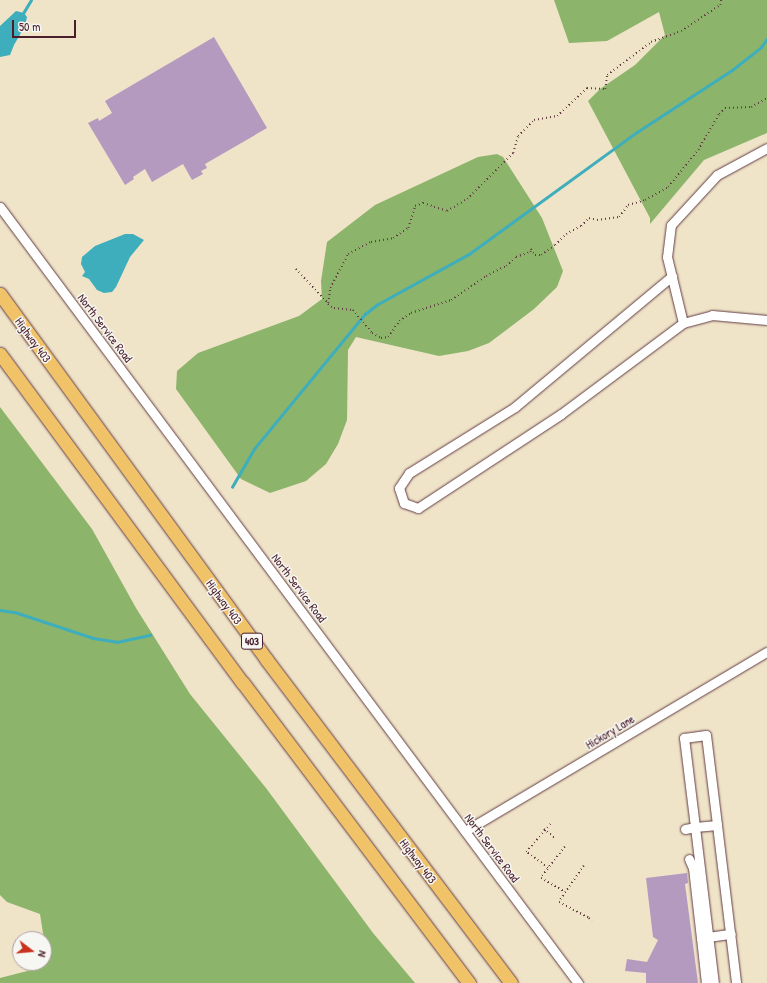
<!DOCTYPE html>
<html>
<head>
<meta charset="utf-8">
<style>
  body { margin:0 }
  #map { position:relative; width:767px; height:983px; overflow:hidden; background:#efe3c8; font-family:"Patrick Hand",sans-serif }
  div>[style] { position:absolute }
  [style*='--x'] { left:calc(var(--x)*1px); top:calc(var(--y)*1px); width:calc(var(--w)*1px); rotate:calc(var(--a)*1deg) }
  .forest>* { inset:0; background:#8cb46b }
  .water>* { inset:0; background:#3faebc }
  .stream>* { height:2.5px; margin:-1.25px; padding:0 1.25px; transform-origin:1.25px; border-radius:1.25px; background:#3faebc }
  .building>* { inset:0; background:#b59ac0 }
  .path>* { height:1.5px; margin-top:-0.75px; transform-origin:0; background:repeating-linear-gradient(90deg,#633c43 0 1px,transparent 0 4px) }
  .roads { filter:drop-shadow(0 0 1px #633c43) drop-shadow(0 0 1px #633c43) }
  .minor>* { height:9px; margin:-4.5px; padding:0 4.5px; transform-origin:4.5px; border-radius:4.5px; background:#fff }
  .highway>* { height:13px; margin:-6.5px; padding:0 6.5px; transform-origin:6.5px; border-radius:6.5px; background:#f1c369 }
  span { translate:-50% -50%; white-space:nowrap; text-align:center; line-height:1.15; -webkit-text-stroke:3px #f6f6f2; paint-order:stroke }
  .shield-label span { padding:1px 3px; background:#f6f6f2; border:1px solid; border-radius:3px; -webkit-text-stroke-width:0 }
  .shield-label { font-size:11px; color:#4a1f2b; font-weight:700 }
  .street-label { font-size:12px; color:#4a1f2b }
  .north { position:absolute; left:12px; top:931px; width:40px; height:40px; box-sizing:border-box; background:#f6f6f2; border:1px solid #b1a0a2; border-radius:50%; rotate:106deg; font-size:11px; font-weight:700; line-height:16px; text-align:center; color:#4a1f2b }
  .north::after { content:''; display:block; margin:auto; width:14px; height:18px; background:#c8321e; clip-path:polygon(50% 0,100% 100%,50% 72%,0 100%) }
  .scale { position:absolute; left:12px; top:20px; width:64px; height:18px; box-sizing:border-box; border:2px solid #4a1f2b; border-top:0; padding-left:5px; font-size:12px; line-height:14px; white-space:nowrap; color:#4a1f2b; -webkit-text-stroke:3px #f6f6f2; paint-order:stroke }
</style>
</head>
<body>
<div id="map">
  <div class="forest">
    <div style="clip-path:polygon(554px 0,767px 0,767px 133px,704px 160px,650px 224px,650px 218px,588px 101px,600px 89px,635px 65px,665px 35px,659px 12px,607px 41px,569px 43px)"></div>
    <div style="clip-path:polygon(497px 154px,503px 157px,542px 218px,563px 271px,557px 287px,534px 309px,489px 343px,468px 351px,439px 356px,356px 337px,348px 350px,347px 420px,338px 444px,326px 464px,306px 481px,270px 493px,241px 479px,176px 389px,177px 371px,198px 353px,299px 316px,322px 299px,321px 281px,327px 242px,375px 205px,478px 157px)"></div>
    <div style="clip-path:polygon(0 407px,92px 529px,136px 608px,190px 694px,266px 788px,373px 933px,415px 983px,0 983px,0 978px,35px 969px,47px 959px,40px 914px,7px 902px,0 895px)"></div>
  </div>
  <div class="water">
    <div style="clip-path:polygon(16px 11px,24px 13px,27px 17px,25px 26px,14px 45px,10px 55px,0 57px,0 26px)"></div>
    <div style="clip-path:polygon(125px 234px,133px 234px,144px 240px,130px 257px,116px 287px,112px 292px,104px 293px,97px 290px,89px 279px,82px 276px,85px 272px,81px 264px,82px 257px,95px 246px)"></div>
  </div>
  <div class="stream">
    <div style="--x:22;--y:15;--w:17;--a:-59"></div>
    <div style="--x:232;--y:487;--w:44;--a:-59.9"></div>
    <div style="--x:254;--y:449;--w:175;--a:-50.6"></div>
    <div style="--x:365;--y:314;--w:16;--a:-38"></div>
    <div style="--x:378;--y:304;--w:104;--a:-28.8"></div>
    <div style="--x:469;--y:254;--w:208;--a:-36"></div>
    <div style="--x:637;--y:132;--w:113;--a:-33.1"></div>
    <div style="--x:732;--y:70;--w:37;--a:-38"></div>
    <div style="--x:761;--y:47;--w:10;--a:-53"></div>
    <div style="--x:0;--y:610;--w:15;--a:8"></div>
    <div style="--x:15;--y:612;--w:82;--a:18.4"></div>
    <div style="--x:93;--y:638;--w:24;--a:9"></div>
    <div style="--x:117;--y:642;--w:34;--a:-12"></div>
  </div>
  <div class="building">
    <div style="clip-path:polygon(214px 37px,267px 128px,205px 164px,207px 168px,201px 171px,203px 174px,192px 180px,183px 164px,152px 182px,145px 169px,133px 177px,134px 179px,125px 185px,88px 123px,98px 118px,99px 121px,112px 113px,105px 101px)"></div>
    <div style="clip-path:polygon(687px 873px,688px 883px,685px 884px,698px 983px,646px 983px,646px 973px,625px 971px,627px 959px,647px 962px,658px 940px,653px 937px,646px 878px)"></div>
  </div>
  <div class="path">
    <div style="--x:296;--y:269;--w:47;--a:46.7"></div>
    <div style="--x:328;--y:303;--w:15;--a:-82"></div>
    <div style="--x:330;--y:288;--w:38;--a:-62"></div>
    <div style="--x:348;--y:254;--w:26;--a:-28"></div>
    <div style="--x:371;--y:242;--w:22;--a:-10"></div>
    <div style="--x:393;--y:238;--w:18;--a:-34"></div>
    <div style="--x:408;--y:228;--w:23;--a:-72"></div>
    <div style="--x:415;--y:206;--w:9;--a:-21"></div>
    <div style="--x:423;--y:203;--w:25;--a:18"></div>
    <div style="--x:447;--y:211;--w:23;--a:-31"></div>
    <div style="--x:467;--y:199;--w:65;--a:-45"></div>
    <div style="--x:513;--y:153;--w:18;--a:-74"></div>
    <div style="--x:518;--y:136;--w:23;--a:-45"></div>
    <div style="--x:534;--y:120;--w:23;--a:-10"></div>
    <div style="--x:557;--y:116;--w:41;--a:-43"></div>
    <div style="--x:587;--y:88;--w:18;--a:3"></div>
    <div style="--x:605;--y:89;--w:14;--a:-82"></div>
    <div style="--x:607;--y:75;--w:55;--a:-36.9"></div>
    <div style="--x:651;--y:42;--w:32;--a:-20"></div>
    <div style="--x:681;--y:31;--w:47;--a:-33.7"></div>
    <div style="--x:720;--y:5;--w:5;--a:-79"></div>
    <div style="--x:328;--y:304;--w:7;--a:34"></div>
    <div style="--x:334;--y:308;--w:19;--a:6"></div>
    <div style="--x:353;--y:310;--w:30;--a:50"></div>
    <div style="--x:372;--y:333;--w:10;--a:29"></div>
    <div style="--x:381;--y:338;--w:7;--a:-8"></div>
    <div style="--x:388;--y:337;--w:19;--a:-55"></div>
    <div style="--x:399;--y:321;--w:14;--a:-34"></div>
    <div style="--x:411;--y:313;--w:42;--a:-18"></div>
    <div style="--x:451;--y:300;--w:42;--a:-34.4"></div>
    <div style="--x:486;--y:276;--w:22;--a:-27"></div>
    <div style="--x:506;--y:266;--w:13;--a:-42"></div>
    <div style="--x:516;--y:257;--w:15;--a:-20"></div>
    <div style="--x:530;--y:252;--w:3;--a:-72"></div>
    <div style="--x:531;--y:249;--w:7;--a:56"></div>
    <div style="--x:535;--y:255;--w:6;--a:0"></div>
    <div style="--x:541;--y:255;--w:17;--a:-36"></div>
    <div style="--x:555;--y:245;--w:16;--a:-45"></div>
    <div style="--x:566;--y:234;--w:17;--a:-28"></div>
    <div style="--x:581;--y:226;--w:11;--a:-45"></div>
    <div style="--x:589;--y:218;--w:8;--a:14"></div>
    <div style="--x:597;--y:220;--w:22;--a:-8"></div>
    <div style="--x:619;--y:217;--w:15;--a:-53"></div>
    <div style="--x:628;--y:205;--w:18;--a:-16"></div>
    <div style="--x:645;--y:200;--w:26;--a:-29"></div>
    <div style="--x:668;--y:187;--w:48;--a:-51"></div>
    <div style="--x:698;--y:150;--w:42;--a:-59.7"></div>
    <div style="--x:719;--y:114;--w:8;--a:-45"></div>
    <div style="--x:725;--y:108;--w:26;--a:-2"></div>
    <div style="--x:751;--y:107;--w:18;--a:-29"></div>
    <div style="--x:544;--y:829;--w:14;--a:39"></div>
    <div style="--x:565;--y:847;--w:39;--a:128"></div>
    <div style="--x:541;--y:878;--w:28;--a:30"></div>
    <div style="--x:584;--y:866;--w:44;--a:124.8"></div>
    <div style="--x:559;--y:902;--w:34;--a:28"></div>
    <div style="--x:589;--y:918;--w:4;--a:45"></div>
    <div style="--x:548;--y:868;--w:27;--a:-144"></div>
    <div style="--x:526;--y:852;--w:37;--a:-49"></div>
  </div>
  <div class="roads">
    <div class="minor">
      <div style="--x:0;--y:207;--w:968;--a:53.32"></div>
      <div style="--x:672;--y:276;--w:204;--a:140.2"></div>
      <div style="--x:515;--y:407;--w:125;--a:148.1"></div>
      <div style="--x:409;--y:473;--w:18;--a:124"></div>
      <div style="--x:399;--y:488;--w:16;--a:72"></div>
      <div style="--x:404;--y:503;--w:15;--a:20"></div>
      <div style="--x:418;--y:508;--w:171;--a:-33.3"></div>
      <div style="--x:561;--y:414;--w:152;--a:-36.7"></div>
      <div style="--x:683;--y:323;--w:30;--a:-15"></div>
      <div style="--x:712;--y:315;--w:55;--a:5.2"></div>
      <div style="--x:683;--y:323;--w:68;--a:-103.6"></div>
      <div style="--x:667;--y:257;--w:32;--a:-83"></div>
      <div style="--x:671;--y:225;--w:68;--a:-47.4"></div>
      <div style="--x:717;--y:175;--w:57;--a:-28.4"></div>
      <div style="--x:706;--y:735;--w:91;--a:83"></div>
      <div style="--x:717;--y:825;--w:22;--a:175"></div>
      <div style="--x:695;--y:827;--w:90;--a:-97"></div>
      <div style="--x:684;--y:738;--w:22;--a:-8"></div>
      <div style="--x:717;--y:825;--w:159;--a:83.1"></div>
      <div style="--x:685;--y:829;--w:10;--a:-11"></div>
      <div style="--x:695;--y:827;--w:157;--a:83.1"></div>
      <div style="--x:465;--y:831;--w:351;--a:-30.7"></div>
      <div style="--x:689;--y:859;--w:10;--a:66"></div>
      <div style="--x:693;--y:868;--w:70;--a:83.5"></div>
      <div style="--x:701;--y:938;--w:30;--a:-8"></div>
      <div style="--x:701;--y:938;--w:45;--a:83.7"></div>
    </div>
    <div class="highway">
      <div style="--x:0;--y:294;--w:452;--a:53.9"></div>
      <div style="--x:266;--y:659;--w:406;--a:52.9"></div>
      <div style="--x:0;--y:354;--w:409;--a:53.6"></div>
      <div style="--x:243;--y:683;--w:376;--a:53"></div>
    </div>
  </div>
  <div class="shield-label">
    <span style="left:252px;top:641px">403</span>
  </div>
  <div class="street-label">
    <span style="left:105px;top:328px;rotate:53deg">North Service Road</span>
    <span style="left:33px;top:340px;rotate:54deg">Highway 403</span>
    <span style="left:299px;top:588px;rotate:53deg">North Service Road</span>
    <span style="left:224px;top:602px;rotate:54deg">Highway 403</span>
    <span style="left:610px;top:732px;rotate:-31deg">Hickory Lane</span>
    <span style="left:492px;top:848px;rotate:53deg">North Service Road</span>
    <span style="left:418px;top:861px;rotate:53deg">Highway 403</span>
  </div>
  <div class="north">N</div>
  <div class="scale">50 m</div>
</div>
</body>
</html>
